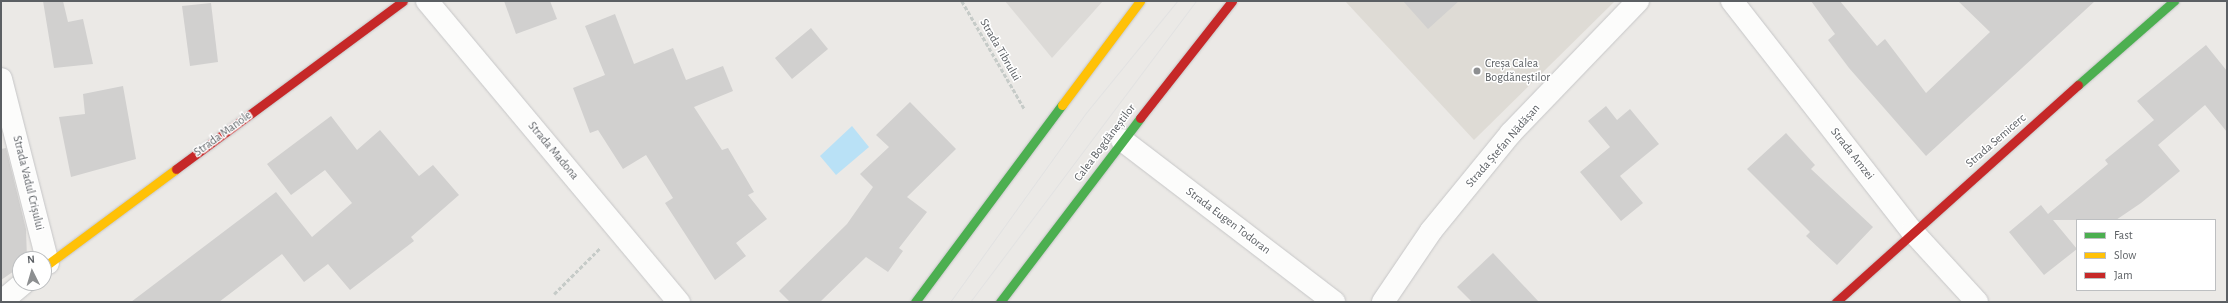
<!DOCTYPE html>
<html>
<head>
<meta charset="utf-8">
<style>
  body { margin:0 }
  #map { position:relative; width:2228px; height:303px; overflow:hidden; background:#ebe9e6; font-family:"Alegreya Sans",sans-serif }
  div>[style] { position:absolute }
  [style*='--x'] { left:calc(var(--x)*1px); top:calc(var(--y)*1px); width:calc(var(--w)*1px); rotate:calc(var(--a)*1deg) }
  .industrial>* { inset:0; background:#dcdad7 }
  .education>* { inset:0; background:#dedbd5 }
  .water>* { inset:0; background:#b9e1f6 }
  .building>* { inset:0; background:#d1d0cf }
  .path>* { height:2.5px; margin-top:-1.25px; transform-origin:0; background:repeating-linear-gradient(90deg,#c6cbc8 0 4px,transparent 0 6px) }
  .roads { filter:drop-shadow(0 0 1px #c6c6c7) drop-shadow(0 0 1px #c6c6c7) }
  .street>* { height:22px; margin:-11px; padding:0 11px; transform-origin:11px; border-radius:11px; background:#fcfcfb }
  .fast>* { height:9px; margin:-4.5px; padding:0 4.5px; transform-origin:4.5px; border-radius:4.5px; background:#4caf50 }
  .slow>* { height:9px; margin:-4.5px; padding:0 4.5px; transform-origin:4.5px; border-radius:4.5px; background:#ffc107 }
  .jam>* { height:9px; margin:-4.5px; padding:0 4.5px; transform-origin:4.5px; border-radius:4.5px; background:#c62828 }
  .tram>* { height:1px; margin:-0.5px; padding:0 0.5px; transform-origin:0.5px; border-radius:0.5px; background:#e2e2e2 }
  .dots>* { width:11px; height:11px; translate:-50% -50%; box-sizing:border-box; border:2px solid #fff; border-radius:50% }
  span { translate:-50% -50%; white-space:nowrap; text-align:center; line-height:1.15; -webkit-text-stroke:3px #fff; paint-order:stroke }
  .street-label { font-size:12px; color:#5b5f63 }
  .poi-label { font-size:12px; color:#5b5f63 }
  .left { translate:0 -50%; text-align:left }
  .frame { position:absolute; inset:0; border:2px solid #5b5f63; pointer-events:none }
  .legend { position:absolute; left:2076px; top:219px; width:140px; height:72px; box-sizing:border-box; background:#fff; border:1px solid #bdbfc1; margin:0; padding:5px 7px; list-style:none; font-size:12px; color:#5b5f63 }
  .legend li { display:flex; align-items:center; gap:8px; height:20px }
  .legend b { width:20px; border:1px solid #bdbfc1 }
  .north { position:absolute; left:12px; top:251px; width:40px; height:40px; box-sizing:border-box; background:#fff; border:1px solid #bdbfc1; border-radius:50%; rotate:355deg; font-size:11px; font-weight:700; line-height:16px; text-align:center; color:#5b5f63 }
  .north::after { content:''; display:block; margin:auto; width:14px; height:18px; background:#8d8f91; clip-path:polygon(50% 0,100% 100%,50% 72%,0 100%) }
</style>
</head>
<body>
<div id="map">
  <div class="industrial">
    <div style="clip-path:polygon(1005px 1px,1103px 1px,1052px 58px)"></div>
  </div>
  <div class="education">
    <div style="clip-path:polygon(1345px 1px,1615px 1px,1474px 140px)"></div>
  </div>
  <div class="water">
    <div style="clip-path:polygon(852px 126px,869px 147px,836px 175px,820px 156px)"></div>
  </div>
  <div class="building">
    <div style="clip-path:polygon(43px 1px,63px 1px,68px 22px,83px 19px,93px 64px,54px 68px)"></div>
    <div style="clip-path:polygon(504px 1px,550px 1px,557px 19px,516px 34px)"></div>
    <div style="clip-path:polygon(1403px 1px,1459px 1px,1428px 29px)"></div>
    <div style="clip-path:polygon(1811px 1px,1840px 1px,1877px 46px,1885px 39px,1926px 93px,1990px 32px,1958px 1px,2095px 1px,1926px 156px,1849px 68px,1828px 40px,1835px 34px)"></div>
    <div style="clip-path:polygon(211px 3px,218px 62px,190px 66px,182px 6px)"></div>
    <div style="clip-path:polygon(615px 14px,634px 64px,673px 48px,686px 80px,723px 66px,733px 91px,694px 107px,722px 150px,728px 148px,754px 192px,748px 195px,767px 219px,736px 243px,746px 256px,715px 280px,665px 203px,673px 198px,646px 155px,623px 169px,598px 130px,590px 133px,573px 88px,605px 75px,585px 26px)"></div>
    <div style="clip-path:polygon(811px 28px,828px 49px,792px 79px,775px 58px)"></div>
    <div style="clip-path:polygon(2206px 45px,2227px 71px,2227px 132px,2205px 105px,2158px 145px,2180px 171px,2141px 203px,2116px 220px,2053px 220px,2077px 249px,2044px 275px,2009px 232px,2041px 205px,2048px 214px,2108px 164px,2105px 160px,2154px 120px,2137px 101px)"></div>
    <div style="clip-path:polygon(123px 86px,136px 159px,71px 177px,59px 117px,85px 114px,83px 94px)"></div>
    <div style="clip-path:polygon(910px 102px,956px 149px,907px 197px,927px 212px,899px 248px,903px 251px,888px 272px,866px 257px,820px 302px,790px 302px,779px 291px,847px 224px,873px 187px,860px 174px,889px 147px,876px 135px)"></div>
    <div style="clip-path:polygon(1606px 106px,1617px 120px,1630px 109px,1659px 144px,1620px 176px,1643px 203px,1621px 221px,1580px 172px,1610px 147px,1588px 121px)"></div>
    <div style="clip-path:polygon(331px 116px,357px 150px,380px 130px,419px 176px,433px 165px,459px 195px,411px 237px,414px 241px,350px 290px,328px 264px,304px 282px,282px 254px,219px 302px,131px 302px,276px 192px,312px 237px,352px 203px,325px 170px,291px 195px,267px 164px)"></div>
    <div style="clip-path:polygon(1786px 133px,1815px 165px,1811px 169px,1873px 227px,1837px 265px,1806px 236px,1810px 232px,1747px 169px)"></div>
    <div style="clip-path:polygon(6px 148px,26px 229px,27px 259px,20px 259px,20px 267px,1px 280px,1px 149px)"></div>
    <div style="clip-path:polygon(1493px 253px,1539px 302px,1472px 302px,1457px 287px)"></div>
  </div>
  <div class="path">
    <div style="--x:962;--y:1;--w:124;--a:59.9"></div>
    <div style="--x:554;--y:294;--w:65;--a:-45"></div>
  </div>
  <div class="roads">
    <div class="street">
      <div style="--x:427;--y:1;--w:393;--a:50.1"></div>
      <div style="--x:1732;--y:1;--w:292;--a:52"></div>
      <div style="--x:1912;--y:231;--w:96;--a:47.5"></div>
      <div style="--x:1;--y:79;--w:190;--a:75.7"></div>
      <div style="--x:1122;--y:140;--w:267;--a:37.4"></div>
      <div style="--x:1;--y:302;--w:30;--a:-40"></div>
      <div style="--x:1383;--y:302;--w:86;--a:-55.9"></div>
      <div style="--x:1431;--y:231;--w:127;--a:-50.8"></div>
      <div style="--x:1511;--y:133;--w:183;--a:-46.1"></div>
    </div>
    <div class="fast">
      <div style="--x:2078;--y:85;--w:128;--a:-41.2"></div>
      <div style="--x:915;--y:302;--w:246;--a:-53.3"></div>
      <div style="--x:1000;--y:302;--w:231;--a:-52.7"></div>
    </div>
    <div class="slow">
      <div style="--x:1062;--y:105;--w:130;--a:-53.1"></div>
      <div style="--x:44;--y:267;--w:164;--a:-36.6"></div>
    </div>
    <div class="jam">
      <div style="--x:1140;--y:118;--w:149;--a:-51.8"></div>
      <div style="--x:176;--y:169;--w:282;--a:-36.5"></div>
      <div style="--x:1836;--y:302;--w:325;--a:-41.9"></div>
    </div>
  </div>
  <div class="tram">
    <div style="--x:950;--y:302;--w:231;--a:-54.3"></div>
    <div style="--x:1085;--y:114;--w:146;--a:-50.8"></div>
    <div style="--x:970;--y:302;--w:376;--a:-53.1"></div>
  </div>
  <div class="dots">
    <div style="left:1477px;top:71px;background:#8d8f91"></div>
  </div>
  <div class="street-label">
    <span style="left:1000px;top:50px;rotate:60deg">Strada Tibrului</span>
    <span style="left:223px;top:134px;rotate:-36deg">Strada Manole</span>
    <span style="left:1996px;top:141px;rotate:-41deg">Strada Semicerc</span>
    <span style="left:1105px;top:143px;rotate:-53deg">Calea Bogdăneștilor</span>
    <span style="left:1503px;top:146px;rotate:-49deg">Strada Ștefan Nădășan</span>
    <span style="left:553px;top:151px;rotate:50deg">Strada Madona</span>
    <span style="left:1852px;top:154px;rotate:52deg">Strada Amzei</span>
    <span style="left:28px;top:183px;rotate:76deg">Strada Vadul Crișului</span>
    <span style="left:1228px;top:221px;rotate:37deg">Strada Eugen Todoran</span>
  </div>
  <div class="poi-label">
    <span class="left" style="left:1485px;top:71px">Creșa Calea<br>Bogdăneștilor</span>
  </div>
  <div class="frame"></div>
  <ul class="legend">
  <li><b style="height:5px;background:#4caf50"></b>Fast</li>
  <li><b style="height:5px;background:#ffc107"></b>Slow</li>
  <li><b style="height:5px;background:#c62828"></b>Jam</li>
  </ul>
  <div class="north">N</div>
</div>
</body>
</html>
